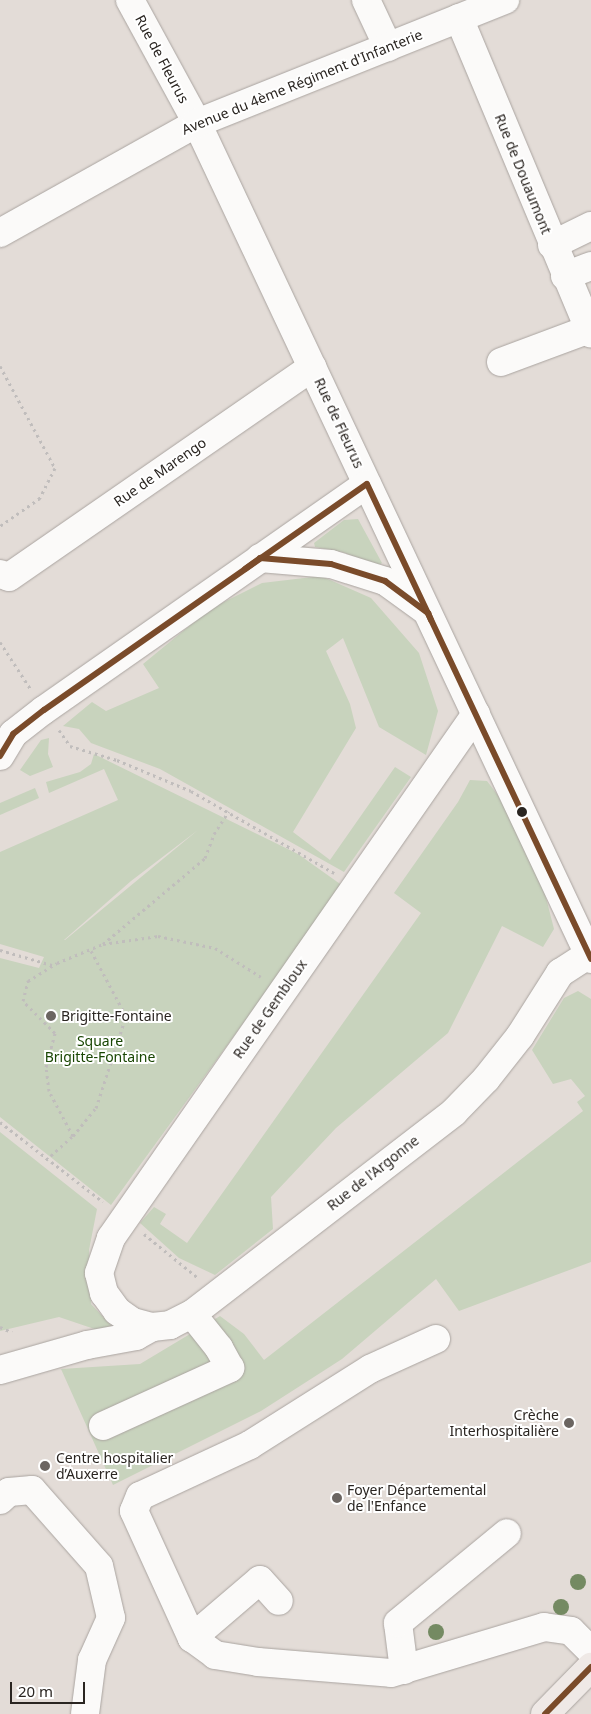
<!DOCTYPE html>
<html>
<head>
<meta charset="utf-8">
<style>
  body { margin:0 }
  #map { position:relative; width:591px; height:1714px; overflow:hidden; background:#e3dcd7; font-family:"Noto Sans",sans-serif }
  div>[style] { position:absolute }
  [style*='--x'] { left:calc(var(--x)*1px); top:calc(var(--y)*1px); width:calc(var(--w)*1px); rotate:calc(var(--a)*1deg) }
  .green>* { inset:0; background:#c8d3bd }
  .path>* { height:3px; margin-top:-1.5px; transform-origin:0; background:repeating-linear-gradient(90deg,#c0bdbc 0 2.5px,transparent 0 6.5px) }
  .roads { filter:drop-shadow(0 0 1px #aaa4a0) drop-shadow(0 0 1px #aaa4a0) }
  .minor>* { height:28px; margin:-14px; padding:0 14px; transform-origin:14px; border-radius:14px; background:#fbfaf9 }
  .major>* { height:28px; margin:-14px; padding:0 14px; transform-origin:14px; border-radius:14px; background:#efe9e6 }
  .bus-1>* { height:6px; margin:-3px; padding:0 3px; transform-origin:3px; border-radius:3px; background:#7a4b2a }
  .trees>* { width:16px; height:16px; margin:-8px; border-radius:50%; background:#748a62 }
  .dots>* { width:14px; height:14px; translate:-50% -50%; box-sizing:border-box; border:2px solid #fff; border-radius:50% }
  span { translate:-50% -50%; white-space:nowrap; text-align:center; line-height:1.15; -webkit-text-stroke:4px #fff; paint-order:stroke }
  .street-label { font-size:14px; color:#2a2521 }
  .poi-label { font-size:14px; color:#2a2521 }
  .left { translate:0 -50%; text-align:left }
  .right { translate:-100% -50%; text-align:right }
  .park-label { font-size:14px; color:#194603 }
  .scale { position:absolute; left:10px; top:1682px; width:75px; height:22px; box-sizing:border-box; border:2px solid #2a2521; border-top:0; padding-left:6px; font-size:15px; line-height:18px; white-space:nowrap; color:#2a2521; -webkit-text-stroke:4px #fff; paint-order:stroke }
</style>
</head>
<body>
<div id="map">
  <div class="green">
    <div style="clip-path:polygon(358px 519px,382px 563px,377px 566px,342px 552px,315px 547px,314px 543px,344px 520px)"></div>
    <div style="clip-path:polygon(321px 576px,371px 598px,419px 653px,438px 711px,426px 755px,379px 727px,343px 638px,326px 651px,350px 704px,356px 728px,293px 832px,330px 860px,395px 767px,411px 777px,344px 872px,160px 769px,91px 743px,79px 729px,63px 726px,92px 702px,106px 711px,159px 688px,143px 664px,210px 609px,262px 583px)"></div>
    <div style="clip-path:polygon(49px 738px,48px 754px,53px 767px,30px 776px,20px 770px,41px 740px)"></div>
    <div style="clip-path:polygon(evenodd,94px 754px,298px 854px,343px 886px,111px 1205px,0 1117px,0 958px,39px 968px,44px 957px,0 944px,0 852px,118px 800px,104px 769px,49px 793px,46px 782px,80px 772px,91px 764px,94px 754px,198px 830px,65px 940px,64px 940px,131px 881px,198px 830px)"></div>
    <div style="clip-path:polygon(470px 780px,487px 781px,510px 811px,543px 886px,554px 929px,543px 947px,502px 926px,448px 1033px,336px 1128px,271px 1197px,273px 1229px,215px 1275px,179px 1258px,140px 1223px,154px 1207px,166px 1214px,160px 1224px,187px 1243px,421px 913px,394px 893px,458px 802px)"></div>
    <div style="clip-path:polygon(35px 788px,39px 798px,0 815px,0 803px)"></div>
    <div style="clip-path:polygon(578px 991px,591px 999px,591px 1262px,459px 1311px,436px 1279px,342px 1359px,261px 1411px,113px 1485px,61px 1369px,140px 1364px,220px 1316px,244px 1334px,264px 1360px,583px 1111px,577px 1102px,585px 1096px,571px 1079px,553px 1084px,532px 1050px,564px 998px)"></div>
    <div style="clip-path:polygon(0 1132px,97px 1209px,89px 1250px,91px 1304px,124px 1339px,59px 1317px,0 1331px)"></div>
  </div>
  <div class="path">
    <div style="--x:0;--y:366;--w:116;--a:61.7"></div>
    <div style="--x:55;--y:468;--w:34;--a:117"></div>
    <div style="--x:40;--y:498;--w:49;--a:145"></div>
    <div style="--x:0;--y:642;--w:55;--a:56.9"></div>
    <div style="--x:59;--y:730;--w:19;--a:55"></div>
    <div style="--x:70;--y:746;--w:49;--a:16.6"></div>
    <div style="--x:117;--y:760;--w:80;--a:22.7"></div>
    <div style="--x:191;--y:791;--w:165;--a:29.8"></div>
    <div style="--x:103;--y:944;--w:56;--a:-8.3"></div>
    <div style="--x:158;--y:936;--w:58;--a:11.9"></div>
    <div style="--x:215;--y:948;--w:54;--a:32.2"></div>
    <div style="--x:0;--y:950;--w:54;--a:16.1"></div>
    <div style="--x:0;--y:1122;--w:130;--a:37.8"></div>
    <div style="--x:73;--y:1136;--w:36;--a:-51"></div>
    <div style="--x:96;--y:1108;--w:97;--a:-71.9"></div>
    <div style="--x:126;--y:1016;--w:76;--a:-118.2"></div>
    <div style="--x:46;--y:1160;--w:36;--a:-42"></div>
    <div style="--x:73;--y:1136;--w:51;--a:-118.1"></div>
    <div style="--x:49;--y:1091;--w:24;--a:-97"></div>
    <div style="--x:46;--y:1067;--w:35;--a:-75"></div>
    <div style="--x:55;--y:1033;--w:45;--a:-135"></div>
    <div style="--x:23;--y:1001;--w:21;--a:-76"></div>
    <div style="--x:28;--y:981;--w:34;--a:-32"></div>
    <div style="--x:57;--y:963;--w:50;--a:-22.4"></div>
    <div style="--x:103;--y:944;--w:133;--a:-40.1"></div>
    <div style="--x:205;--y:858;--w:26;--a:-69"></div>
    <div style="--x:214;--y:834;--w:27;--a:-57"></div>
    <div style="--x:144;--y:1234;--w:68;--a:39.1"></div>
    <div style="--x:0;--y:1327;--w:13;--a:23"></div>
  </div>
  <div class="roads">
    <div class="minor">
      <div style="--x:130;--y:0;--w:140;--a:61.4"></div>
      <div style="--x:197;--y:123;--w:924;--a:64.77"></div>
      <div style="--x:366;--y:0;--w:52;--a:64.9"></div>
      <div style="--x:459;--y:18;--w:342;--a:67.3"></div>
      <div style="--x:0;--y:233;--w:226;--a:-29.2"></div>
      <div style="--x:197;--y:123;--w:332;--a:-21.8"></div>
      <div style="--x:552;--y:245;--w:43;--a:-26"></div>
      <div style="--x:565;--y:276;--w:28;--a:-21"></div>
      <div style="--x:501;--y:362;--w:92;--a:-20.4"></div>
      <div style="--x:260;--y:558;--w:71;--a:4.8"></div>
      <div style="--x:331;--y:564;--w:57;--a:17.5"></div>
      <div style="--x:385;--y:581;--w:49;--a:35.9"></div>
      <div style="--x:0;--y:574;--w:9;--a:18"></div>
      <div style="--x:9;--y:577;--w:369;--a:-34.7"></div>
      <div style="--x:476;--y:714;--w:639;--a:124.86"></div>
      <div style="--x:111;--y:1238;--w:37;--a:109"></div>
      <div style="--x:99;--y:1273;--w:21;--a:76"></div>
      <div style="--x:104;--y:1293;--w:22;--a:54"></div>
      <div style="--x:117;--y:1311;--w:19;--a:35"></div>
      <div style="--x:133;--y:1322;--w:20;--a:15"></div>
      <div style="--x:152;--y:1327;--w:18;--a:-6"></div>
      <div style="--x:170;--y:1325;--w:25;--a:-27"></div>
      <div style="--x:192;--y:1314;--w:331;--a:-37.6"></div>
      <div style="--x:454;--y:1112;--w:46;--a:-45.9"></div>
      <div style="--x:486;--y:1079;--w:55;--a:-51.7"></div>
      <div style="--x:520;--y:1036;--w:75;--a:-57.6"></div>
      <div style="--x:560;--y:973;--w:35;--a:-33"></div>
      <div style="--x:0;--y:756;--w:26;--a:-59"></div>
      <div style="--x:13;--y:734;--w:39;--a:-38"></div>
      <div style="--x:44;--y:710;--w:394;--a:-35"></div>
      <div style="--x:436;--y:1339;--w:72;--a:155.6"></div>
      <div style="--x:370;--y:1369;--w:142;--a:147.7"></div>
      <div style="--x:250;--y:1445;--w:121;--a:155.1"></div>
      <div style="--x:140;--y:1496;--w:16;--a:112"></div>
      <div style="--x:134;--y:1511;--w:140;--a:65.5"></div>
      <div style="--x:192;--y:1638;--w:29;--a:36"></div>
      <div style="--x:215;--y:1655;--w:44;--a:9.2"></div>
      <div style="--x:258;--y:1662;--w:133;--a:4.7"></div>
      <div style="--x:391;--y:1673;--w:160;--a:-16.7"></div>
      <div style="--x:544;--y:1627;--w:27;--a:8"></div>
      <div style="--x:571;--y:1631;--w:28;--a:45"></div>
      <div style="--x:0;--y:1370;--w:91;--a:-16"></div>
      <div style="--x:87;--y:1345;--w:50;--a:-10.4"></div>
      <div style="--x:136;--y:1336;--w:18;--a:-29"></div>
      <div style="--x:103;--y:1426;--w:140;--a:-24.5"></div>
      <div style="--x:230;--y:1368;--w:23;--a:-119"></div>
      <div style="--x:219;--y:1348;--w:43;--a:-128.5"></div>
      <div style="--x:0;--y:1500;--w:12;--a:-42"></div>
      <div style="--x:9;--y:1492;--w:23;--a:-5"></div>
      <div style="--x:32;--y:1490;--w:101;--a:48.6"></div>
      <div style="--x:99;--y:1566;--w:53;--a:77"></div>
      <div style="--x:111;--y:1618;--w:46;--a:114.3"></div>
      <div style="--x:92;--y:1660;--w:54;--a:97.4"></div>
      <div style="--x:192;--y:1638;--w:89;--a:-40.5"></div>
      <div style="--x:260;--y:1580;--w:28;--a:48"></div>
      <div style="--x:404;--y:1670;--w:47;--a:-97.3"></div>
      <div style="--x:398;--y:1623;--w:141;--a:-39.5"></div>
    </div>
    <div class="major">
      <div style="--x:545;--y:1714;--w:66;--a:-45.6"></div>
    </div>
  </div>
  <div class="bus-1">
    <div style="--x:245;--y:569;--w:19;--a:-36"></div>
    <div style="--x:260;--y:558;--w:71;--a:4.8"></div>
    <div style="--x:331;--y:564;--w:57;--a:17.5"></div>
    <div style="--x:385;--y:581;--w:54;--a:36.7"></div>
    <div style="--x:428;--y:613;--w:8;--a:67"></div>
    <div style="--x:0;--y:756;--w:26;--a:-59"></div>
    <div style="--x:13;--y:734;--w:39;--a:-38"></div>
    <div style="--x:44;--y:710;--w:394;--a:-35"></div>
    <div style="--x:367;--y:484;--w:525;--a:64.75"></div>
    <div style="--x:545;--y:1714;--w:66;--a:-45.6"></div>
  </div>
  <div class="trees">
    <div style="left:578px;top:1582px"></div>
    <div style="left:561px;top:1607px"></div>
    <div style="left:436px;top:1632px"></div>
  </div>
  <div class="dots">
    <div style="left:522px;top:812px;background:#2a2521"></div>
    <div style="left:51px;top:1016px;background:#6b6561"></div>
    <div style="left:569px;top:1423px;background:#6b6561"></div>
    <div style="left:45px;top:1466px;background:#6b6561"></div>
    <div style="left:337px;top:1498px;background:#6b6561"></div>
  </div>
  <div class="street-label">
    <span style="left:162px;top:59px;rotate:62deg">Rue de Fleurus</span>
    <span style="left:302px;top:82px;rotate:-22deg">Avenue du 4ème Régiment d'Infanterie</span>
    <span style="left:523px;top:174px;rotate:68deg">Rue de Douaumont</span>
    <span style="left:339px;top:423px;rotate:65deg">Rue de Fleurus</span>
    <span style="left:160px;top:472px;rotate:-35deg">Rue de Marengo</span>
    <span style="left:270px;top:1009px;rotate:-55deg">Rue de Gembloux</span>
    <span style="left:373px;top:1173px;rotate:-38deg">Rue de l'Argonne</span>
  </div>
  <div class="poi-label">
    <span class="left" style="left:61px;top:1016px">Brigitte-Fontaine</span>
    <span class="right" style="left:559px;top:1423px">Crèche<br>Interhospitalière</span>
    <span class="left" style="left:56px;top:1466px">Centre hospitalier<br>d’Auxerre</span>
    <span class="left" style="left:347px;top:1498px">Foyer Départemental<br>de l'Enfance</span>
  </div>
  <div class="park-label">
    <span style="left:100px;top:1049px">Square<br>Brigitte-Fontaine</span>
  </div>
  <div class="scale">20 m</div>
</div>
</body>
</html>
